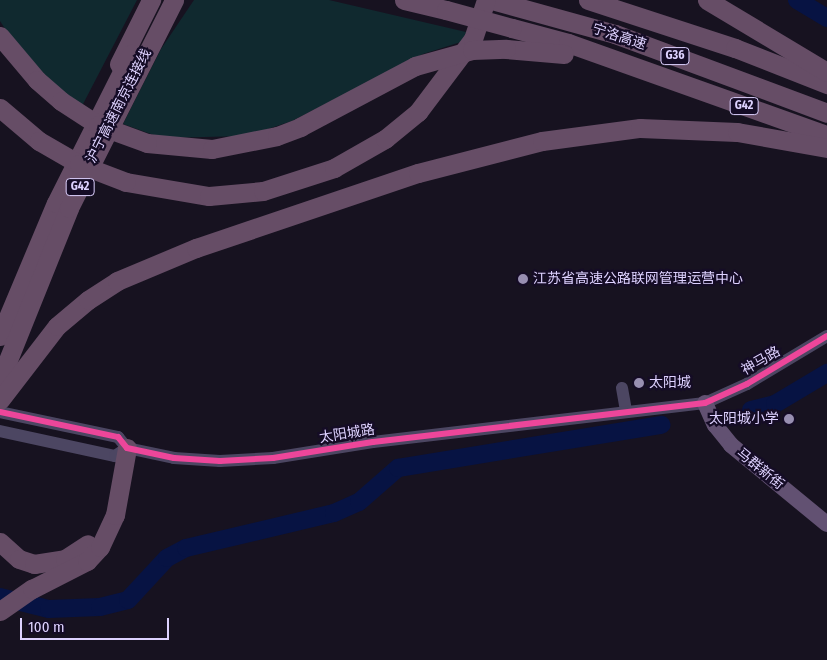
<!DOCTYPE html>
<html>
<head>
<meta charset="utf-8">
<style>
  body { margin:0 }
  #map { position:relative; width:827px; height:660px; overflow:hidden; background:#171220; font-family:"Fira Sans Condensed","Noto Sans SC",sans-serif }
  div>[style] { position:absolute }
  [style*='--x'] { left:calc(var(--x)*1px); top:calc(var(--y)*1px); width:calc(var(--w)*1px); rotate:calc(var(--a)*1deg) }
  .green>* { inset:0; background:#10292f }
  .river>* { height:18px; margin:-9px; padding:0 9px; transform-origin:9px; border-radius:9px; background:#071343 }
  .minor>* { height:12px; margin:-6px; padding:0 6px; transform-origin:6px; border-radius:6px; background:#4c4662 }
  .major>* { height:16px; margin:-8px; padding:0 8px; transform-origin:8px; border-radius:8px; background:#625172 }
  .highway>* { height:19px; margin:-9.5px; padding:0 9.5px; transform-origin:9.5px; border-radius:9.5px; background:#664d66 }
  .highway-bridge>* { height:19px; margin:-9.5px; padding:0 9.5px; transform-origin:9.5px; border-radius:9.5px; background:#664d66 }
  .cycleway>* { height:6px; margin:-3px; padding:0 3px; transform-origin:3px; border-radius:3px; background:#ed469a }
  .dots>* { width:14px; height:14px; translate:-50% -50%; box-sizing:border-box; border:2px solid #150c26; border-radius:50% }
  span { translate:-50% -50%; white-space:nowrap; text-align:center; line-height:1.15; -webkit-text-stroke:4.5px #150c26; paint-order:stroke }
  .shield-label span { padding:1px 4px; background:#150c26; border:1px solid; border-radius:4px; -webkit-text-stroke-width:0 }
  .shield-label { font-size:12px; color:#ded2ff; font-weight:700 }
  .street-label { font-size:14px; color:#ded2ff }
  .poi-label { font-size:14px; color:#ded2ff }
  .left { translate:0 -50%; text-align:left }
  .right { translate:-100% -50%; text-align:right }
  .scale { position:absolute; left:20px; top:618px; width:149px; height:22px; box-sizing:border-box; border:2px solid #ded2ff; border-top:0; padding-left:6px; font-size:15px; line-height:18px; white-space:nowrap; color:#ded2ff; -webkit-text-stroke:4px #150c26; paint-order:stroke }
</style>
</head>
<body>
<div id="map">
  <div class="green">
    <div style="clip-path:polygon(0 0,137px 0,82px 106px,63px 93px,15px 44px,0 21px)"></div>
    <div style="clip-path:polygon(194px 0,329px 0,466px 32px,464px 41px,423px 54px,292px 121px,246px 136px,162px 138px,123px 124px,161px 49px)"></div>
  </div>
  <div class="river">
    <div style="--x:797;--y:0;--w:35;--a:31"></div>
    <div style="--x:751;--y:410;--w:25;--a:-14"></div>
    <div style="--x:775;--y:404;--w:61;--a:-30.8"></div>
    <div style="--x:0;--y:597;--w:50;--a:13.8"></div>
    <div style="--x:49;--y:609;--w:51;--a:-2.2"></div>
    <div style="--x:100;--y:607;--w:29;--a:-14"></div>
    <div style="--x:128;--y:600;--w:57;--a:-47.1"></div>
    <div style="--x:167;--y:558;--w:21;--a:-28"></div>
    <div style="--x:186;--y:548;--w:152;--a:-13.3"></div>
    <div style="--x:334;--y:513;--w:27;--a:-24"></div>
    <div style="--x:359;--y:502;--w:52;--a:-41.1"></div>
    <div style="--x:398;--y:468;--w:267;--a:-9.3"></div>
  </div>
  <div class="minor">
    <div style="--x:622;--y:388;--w:23;--a:80"></div>
    <div style="--x:0;--y:412;--w:121;--a:12"></div>
    <div style="--x:118;--y:437;--w:14;--a:51"></div>
    <div style="--x:127;--y:448;--w:48;--a:12"></div>
    <div style="--x:174;--y:458;--w:46;--a:3.7"></div>
    <div style="--x:220;--y:461;--w:53;--a:-3.2"></div>
    <div style="--x:273;--y:458;--w:101;--a:-9.1"></div>
    <div style="--x:373;--y:442;--w:334;--a:-6.7"></div>
    <div style="--x:705;--y:403;--w:46;--a:-24.3"></div>
    <div style="--x:747;--y:384;--w:93;--a:-31"></div>
    <div style="--x:0;--y:431;--w:118;--a:12.3"></div>
    <div style="--x:115;--y:456;--w:14;--a:-34"></div>
  </div>
  <div class="major">
    <div style="--x:705;--y:403;--w:24;--a:66"></div>
    <div style="--x:715;--y:425;--w:26;--a:51"></div>
    <div style="--x:731;--y:445;--w:124;--a:39.5"></div>
  </div>
  <div class="highway">
    <div style="--x:404;--y:0;--w:43;--a:13.4"></div>
    <div style="--x:492;--y:0;--w:128;--a:15.5"></div>
    <div style="--x:615;--y:34;--w:226;--a:20.4"></div>
    <div style="--x:588;--y:0;--w:155;--a:18.1"></div>
    <div style="--x:735;--y:48;--w:99;--a:21.4"></div>
    <div style="--x:707;--y:0;--w:140;--a:31"></div>
    <div style="--x:512;--y:28;--w:58;--a:15"></div>
    <div style="--x:568;--y:43;--w:275;--a:19.6"></div>
    <div style="--x:0;--y:36;--w:57;--a:49.9"></div>
    <div style="--x:37;--y:80;--w:32;--a:41"></div>
    <div style="--x:506;--y:49;--w:58;--a:4.9"></div>
    <div style="--x:119;--y:64;--w:72;--a:-63.4"></div>
    <div style="--x:0;--y:108;--w:51;--a:40.2"></div>
    <div style="--x:147;--y:143;--w:65;--a:5.3"></div>
    <div style="--x:212;--y:149;--w:66;--a:-11.3"></div>
    <div style="--x:277;--y:136;--w:25;--a:-21"></div>
    <div style="--x:300;--y:127;--w:130;--a:-27.9"></div>
    <div style="--x:126;--y:182;--w:84;--a:9.6"></div>
    <div style="--x:209;--y:196;--w:54;--a:-5.3"></div>
    <div style="--x:263;--y:191;--w:75;--a:-17.9"></div>
    <div style="--x:334;--y:168;--w:59;--a:-29.6"></div>
    <div style="--x:385;--y:139;--w:43;--a:-39.3"></div>
    <div style="--x:418;--y:112;--w:91;--a:-53"></div>
    <div style="--x:473;--y:39;--w:41;--a:-71.6"></div>
    <div style="--x:0;--y:336;--w:144;--a:-67.2"></div>
    <div style="--x:56;--y:203;--w:167;--a:-63.3"></div>
    <div style="--x:0;--y:380;--w:185;--a:-68.1"></div>
    <div style="--x:69;--y:208;--w:233;--a:-63.2"></div>
    <div style="--x:0;--y:400;--w:93;--a:-52.4"></div>
    <div style="--x:57;--y:326;--w:40;--a:-40"></div>
    <div style="--x:88;--y:300;--w:35;--a:-33"></div>
    <div style="--x:117;--y:281;--w:86;--a:-22.7"></div>
    <div style="--x:196;--y:248;--w:234;--a:-18.7"></div>
    <div style="--x:418;--y:173;--w:128;--a:-14.5"></div>
    <div style="--x:542;--y:141;--w:99;--a:-7.6"></div>
    <div style="--x:640;--y:128;--w:97;--a:2.4"></div>
    <div style="--x:737;--y:132;--w:91;--a:10.1"></div>
    <div style="--x:0;--y:542;--w:25;--a:42"></div>
    <div style="--x:19;--y:559;--w:16;--a:18"></div>
    <div style="--x:34;--y:564;--w:31;--a:-9"></div>
    <div style="--x:65;--y:559;--w:27;--a:-33"></div>
    <div style="--x:0;--y:611;--w:39;--a:-35"></div>
    <div style="--x:32;--y:589;--w:62;--a:-27"></div>
    <div style="--x:87;--y:561;--w:19;--a:-47"></div>
    <div style="--x:100;--y:547;--w:35;--a:-65"></div>
    <div style="--x:115;--y:515;--w:68;--a:-79.8"></div>
  </div>
  <div class="highway-bridge">
    <div style="--x:446;--y:10;--w:68;--a:15.3"></div>
    <div style="--x:415;--y:66;--w:59;--a:-15.7"></div>
    <div style="--x:472;--y:50;--w:34;--a:-2"></div>
    <div style="--x:61;--y:101;--w:44;--a:33"></div>
    <div style="--x:98;--y:125;--w:52;--a:20.2"></div>
    <div style="--x:39;--y:141;--w:46;--a:29.9"></div>
    <div style="--x:79;--y:164;--w:50;--a:21"></div>
  </div>
  <div class="cycleway">
    <div style="--x:0;--y:412;--w:121;--a:12"></div>
    <div style="--x:118;--y:437;--w:14;--a:51"></div>
    <div style="--x:127;--y:448;--w:48;--a:12"></div>
    <div style="--x:174;--y:458;--w:46;--a:3.7"></div>
    <div style="--x:220;--y:461;--w:53;--a:-3.2"></div>
    <div style="--x:273;--y:458;--w:101;--a:-9.1"></div>
    <div style="--x:373;--y:442;--w:334;--a:-6.7"></div>
    <div style="--x:705;--y:403;--w:46;--a:-24.3"></div>
    <div style="--x:747;--y:384;--w:93;--a:-31"></div>
  </div>
  <div class="dots">
    <div style="left:523px;top:279px;background:#988fb1"></div>
    <div style="left:639px;top:383px;background:#988fb1"></div>
    <div style="left:789px;top:419px;background:#988fb1"></div>
  </div>
  <div class="shield-label">
    <span style="left:675px;top:56px">G36</span>
    <span style="left:744px;top:106px">G42</span>
    <span style="left:80px;top:187px">G42</span>
  </div>
  <div class="street-label">
    <span style="left:619px;top:37px;rotate:18deg">宁洛高速</span>
    <span style="left:119px;top:106px;rotate:-63deg">沪宁高速南京连接线</span>
    <span style="left:761px;top:361px;rotate:-30deg">神马路</span>
    <span style="left:347px;top:434px;rotate:-9deg">太阳城路</span>
    <span style="left:760px;top:469px;rotate:39deg">马群新街</span>
  </div>
  <div class="poi-label">
    <span class="left" style="left:533px;top:279px">江苏省高速公路联网管理运营中心</span>
    <span class="left" style="left:649px;top:383px">太阳城</span>
    <span class="right" style="left:779px;top:419px">太阳城小学</span>
  </div>
  <div class="scale">100 m</div>
</div>
</body>
</html>
